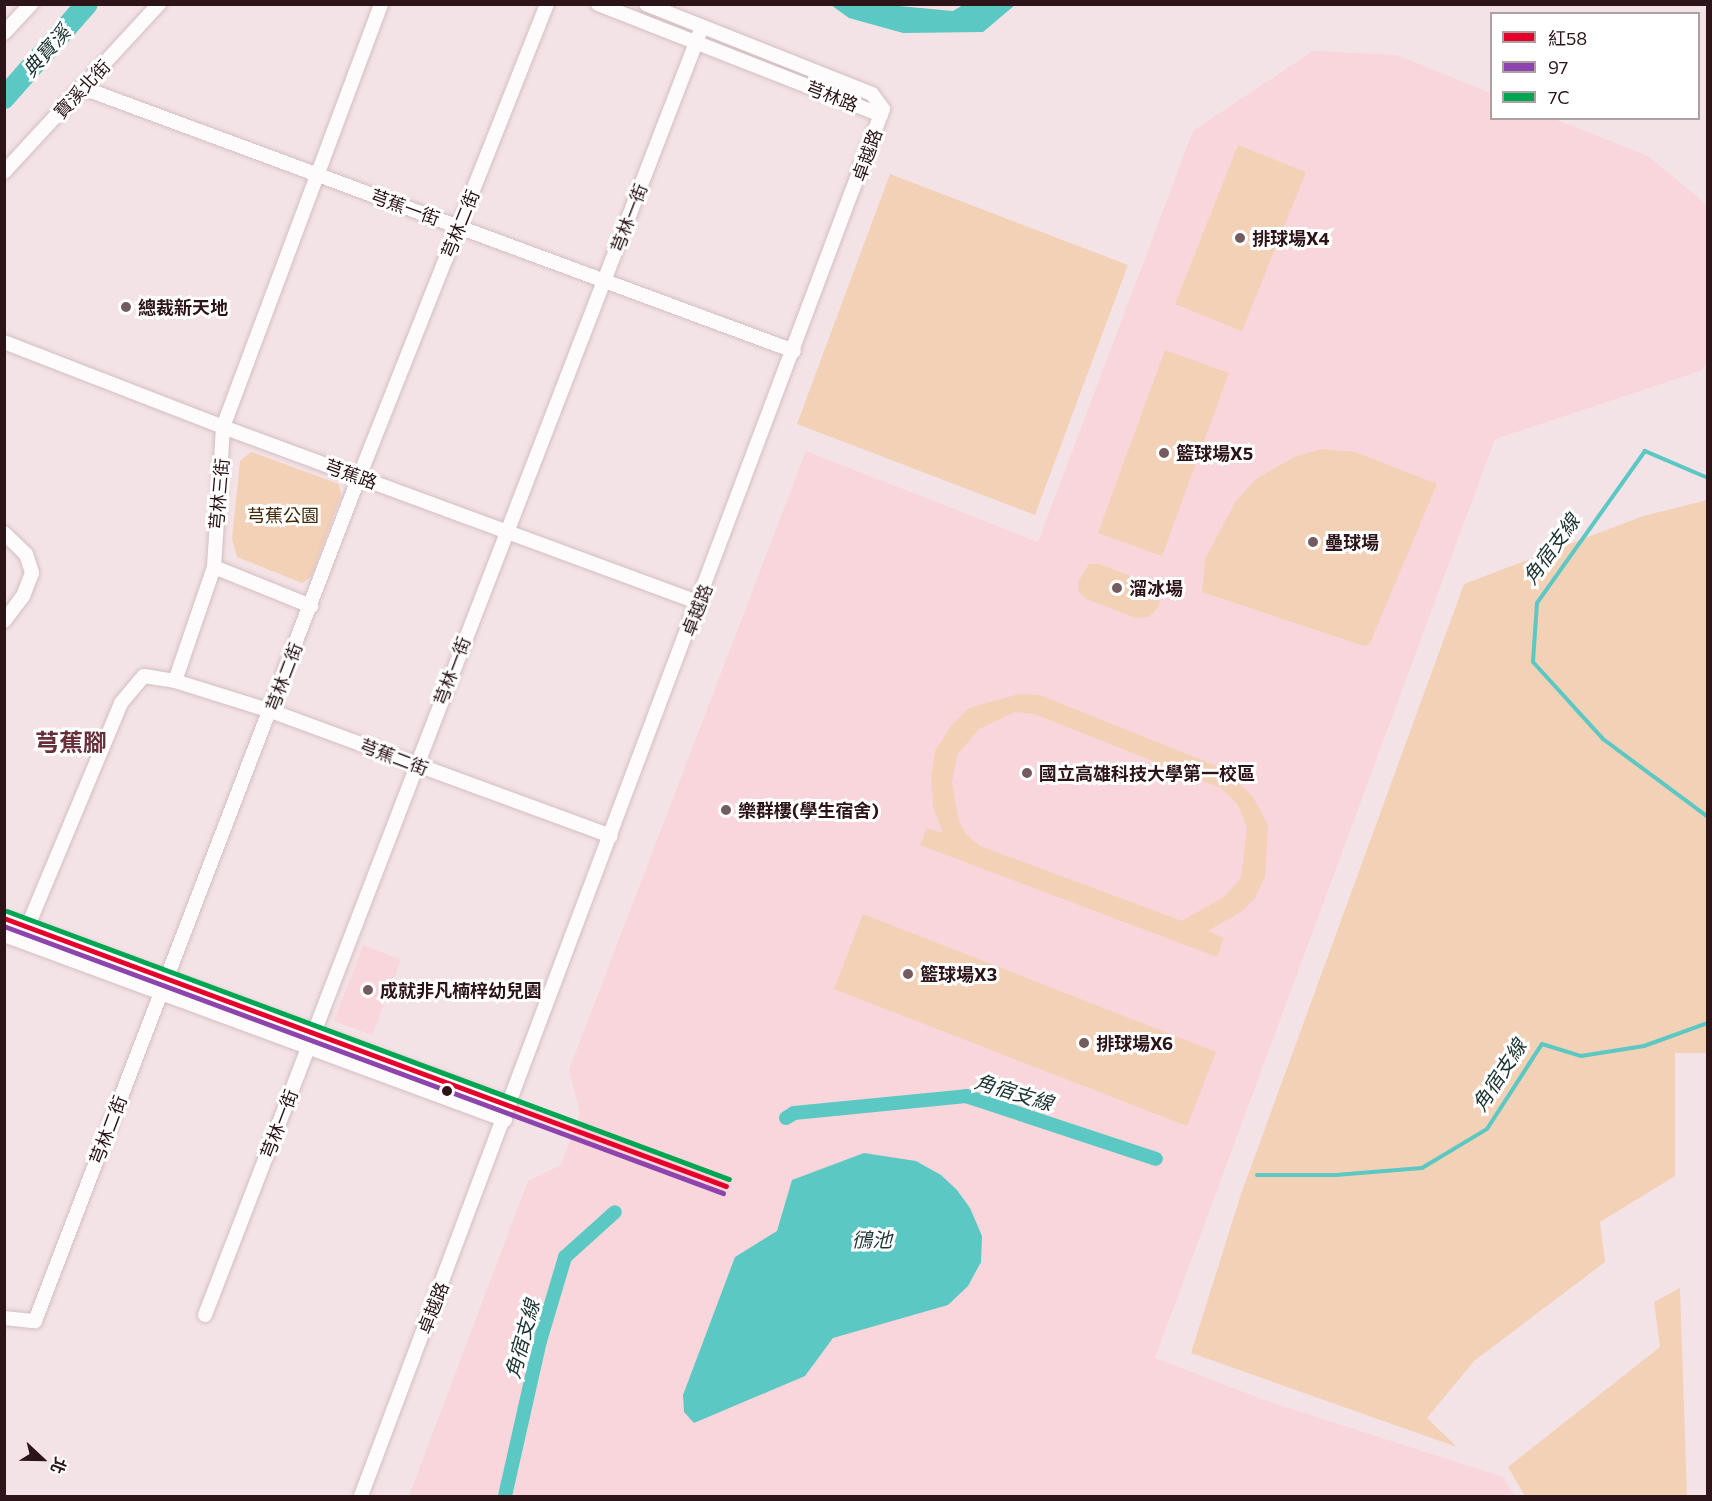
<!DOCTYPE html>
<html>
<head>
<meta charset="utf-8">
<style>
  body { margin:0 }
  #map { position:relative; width:1712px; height:1501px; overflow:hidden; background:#f4e3e6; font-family:Commissioner,"Noto Sans TC",sans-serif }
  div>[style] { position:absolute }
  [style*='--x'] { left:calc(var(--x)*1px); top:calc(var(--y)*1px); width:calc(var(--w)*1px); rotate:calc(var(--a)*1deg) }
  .built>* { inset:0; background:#f8d6db }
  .green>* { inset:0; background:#f3d1b6 }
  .water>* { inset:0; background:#5bc8c4 }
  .stream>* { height:4px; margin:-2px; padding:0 2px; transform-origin:2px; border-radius:2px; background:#5bc8c4 }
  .canal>* { height:14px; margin:-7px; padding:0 7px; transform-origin:7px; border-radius:7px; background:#5bc8c4 }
  .river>* { height:22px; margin:-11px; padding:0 11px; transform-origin:11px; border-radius:11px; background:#5bc8c4 }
  .roads { filter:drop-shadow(0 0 2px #d3bfc2) drop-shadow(0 0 2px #d3bfc2) }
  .minor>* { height:14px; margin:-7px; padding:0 7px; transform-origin:7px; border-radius:7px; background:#fdfbfb }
  .bus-1>* { height:4.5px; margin:-2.25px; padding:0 2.25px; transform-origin:2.25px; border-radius:2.25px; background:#e4002b }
  .bus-2>* { height:4.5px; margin:-2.25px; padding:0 2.25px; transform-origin:2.25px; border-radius:2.25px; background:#8e44ad }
  .bus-3>* { height:4.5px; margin:-2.25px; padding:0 2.25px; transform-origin:2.25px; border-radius:2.25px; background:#00a651 }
  .dots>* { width:16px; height:16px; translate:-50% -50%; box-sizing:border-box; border:3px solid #fff; border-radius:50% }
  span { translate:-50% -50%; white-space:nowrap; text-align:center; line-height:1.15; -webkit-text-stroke:6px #fff; paint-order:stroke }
  .street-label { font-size:18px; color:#2c1418 }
  .poi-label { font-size:18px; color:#2c1418; font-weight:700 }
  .left { translate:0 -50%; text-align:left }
  .park-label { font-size:18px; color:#422805 }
  .water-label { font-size:20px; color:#1d3533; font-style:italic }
  .district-label { font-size:24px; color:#672f3a; font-weight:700 }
  .frame { position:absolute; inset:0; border:6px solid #2c1418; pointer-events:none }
  .legend { position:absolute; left:1490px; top:12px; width:210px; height:108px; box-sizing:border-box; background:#fff; border:2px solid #aba1a3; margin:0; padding:8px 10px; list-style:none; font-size:18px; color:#2c1418 }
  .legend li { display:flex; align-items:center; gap:12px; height:30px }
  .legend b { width:30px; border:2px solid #aba1a3 }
  .north { position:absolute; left:12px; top:1429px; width:60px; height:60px; -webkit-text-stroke:4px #fff; paint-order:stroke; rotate:112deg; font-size:16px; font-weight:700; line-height:24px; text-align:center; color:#2c1418 }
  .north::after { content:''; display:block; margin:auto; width:21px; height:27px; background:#2c1418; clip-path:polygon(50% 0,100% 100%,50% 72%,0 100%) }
</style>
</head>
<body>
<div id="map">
  <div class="built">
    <div style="clip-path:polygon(1313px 51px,1397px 55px,1491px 93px,1492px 118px,1554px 119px,1648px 156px,1707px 205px,1707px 364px,1700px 371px,1495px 439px,1155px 1358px,1267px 1401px,1503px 1477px,1515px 1496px,409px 1496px,528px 1181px,561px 1165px,580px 1113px,569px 1070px,806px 451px,1038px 542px,1193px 131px)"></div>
    <div style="clip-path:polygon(363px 945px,401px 960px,372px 1035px,334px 1021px)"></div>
  </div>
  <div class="green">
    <div style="clip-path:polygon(1238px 145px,1306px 172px,1242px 331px,1175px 304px)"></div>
    <div style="clip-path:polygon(890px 174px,1128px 265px,1035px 515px,797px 424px)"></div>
    <div style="clip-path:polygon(1165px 350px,1229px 373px,1162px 556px,1098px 533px)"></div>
    <div style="clip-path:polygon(1323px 449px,1355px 452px,1437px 484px,1370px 643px,1364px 646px,1202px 592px,1205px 559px,1236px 501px,1256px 479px,1275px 468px,1296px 456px)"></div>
    <div style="clip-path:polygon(251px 452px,339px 484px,341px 496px,311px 577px,302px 583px,237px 557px,232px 539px,240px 461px)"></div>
    <div style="clip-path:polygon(1707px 500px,1708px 1053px,1675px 1053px,1675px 1176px,1600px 1222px,1605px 1262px,1474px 1361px,1427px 1418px,1457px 1447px,1191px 1353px,1241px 1194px,1464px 584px,1643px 516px)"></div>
    <div style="clip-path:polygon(1089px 564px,1099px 564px,1152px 584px,1160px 602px,1157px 609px,1149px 617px,1136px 618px,1086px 599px,1079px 592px,1078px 582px)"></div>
    <div style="clip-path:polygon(evenodd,1019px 694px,1040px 695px,1224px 769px,1253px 797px,1268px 825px,1265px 877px,1255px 898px,1242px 911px,1208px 931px,1224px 938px,1217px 957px,920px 845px,927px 828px,943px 833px,933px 806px,931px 778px,935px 751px,951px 726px,969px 708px,1019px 694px,1015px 712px,1034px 714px,1221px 788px,1238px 805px,1247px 827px,1241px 878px,1224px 897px,1182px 921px,980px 846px,965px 833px,958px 817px,952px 782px,957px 755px,979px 729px,1015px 712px)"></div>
    <div style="clip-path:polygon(863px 914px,1216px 1052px,1187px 1126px,834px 989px)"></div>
    <div style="clip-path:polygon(1680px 1288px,1687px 1496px,1525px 1496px,1508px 1467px,1660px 1347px,1654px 1302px)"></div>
  </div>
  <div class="water">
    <div style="clip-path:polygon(831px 5px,888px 5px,953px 11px,963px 5px,1015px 5px,983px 32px,903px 33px,849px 18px)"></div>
    <div style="clip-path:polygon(864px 1153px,916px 1161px,941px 1175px,957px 1190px,970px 1208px,982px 1236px,981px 1262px,968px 1286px,948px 1305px,833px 1338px,805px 1376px,694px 1423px,684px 1412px,683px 1395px,735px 1257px,777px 1231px,792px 1180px)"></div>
  </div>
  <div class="stream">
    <div style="--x:1708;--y:478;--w:69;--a:-156.8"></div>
    <div style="--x:1645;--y:451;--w:186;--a:125.4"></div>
    <div style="--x:1537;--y:603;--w:59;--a:93.9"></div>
    <div style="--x:1533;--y:662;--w:104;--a:47.7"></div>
    <div style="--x:1603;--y:739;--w:131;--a:36.6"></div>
    <div style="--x:1257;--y:1175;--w:79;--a:0"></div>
    <div style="--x:1336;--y:1175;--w:86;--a:-4.7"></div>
    <div style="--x:1422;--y:1168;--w:76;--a:-31"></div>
    <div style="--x:1487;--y:1129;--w:101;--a:-57.1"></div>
    <div style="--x:1542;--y:1044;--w:41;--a:17.1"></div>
    <div style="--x:1581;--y:1056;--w:64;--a:-9"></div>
    <div style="--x:1644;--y:1046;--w:68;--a:-19.8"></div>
  </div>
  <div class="canal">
    <div style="--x:786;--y:1118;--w:9;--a:-32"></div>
    <div style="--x:794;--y:1113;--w:173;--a:-5.6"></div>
    <div style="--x:966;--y:1096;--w:200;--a:18.3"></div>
    <div style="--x:505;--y:1496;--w:159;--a:-77.3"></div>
    <div style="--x:540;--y:1341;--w:88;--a:-73.4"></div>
    <div style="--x:565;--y:1257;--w:67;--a:-42"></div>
  </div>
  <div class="river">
    <div style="--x:4;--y:98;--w:125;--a:-48.6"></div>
  </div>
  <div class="roads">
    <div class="minor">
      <div style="--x:598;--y:4;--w:304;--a:21.4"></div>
      <div style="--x:4;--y:33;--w:40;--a:-47"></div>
      <div style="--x:83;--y:88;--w:758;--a:20.3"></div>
      <div style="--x:4;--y:172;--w:229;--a:-47.3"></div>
      <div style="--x:4;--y:342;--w:235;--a:21.2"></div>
      <div style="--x:223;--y:427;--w:508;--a:20.25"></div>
      <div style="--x:4;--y:533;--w:30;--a:44"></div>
      <div style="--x:26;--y:554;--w:20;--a:72"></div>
      <div style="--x:32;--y:573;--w:25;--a:111"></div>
      <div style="--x:23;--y:596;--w:31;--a:127"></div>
      <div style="--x:214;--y:567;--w:105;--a:21.9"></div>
      <div style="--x:175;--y:681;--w:101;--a:17.4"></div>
      <div style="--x:271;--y:711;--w:362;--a:20.2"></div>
      <div style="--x:4;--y:918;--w:539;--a:20.28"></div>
      <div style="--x:4;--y:935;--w:534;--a:20.27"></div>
      <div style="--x:22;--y:940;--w:257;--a:-67.3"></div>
      <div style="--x:121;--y:703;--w:35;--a:-50"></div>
      <div style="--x:144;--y:676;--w:31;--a:9"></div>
      <div style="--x:175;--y:681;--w:120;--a:-71.1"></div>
      <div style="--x:214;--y:567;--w:140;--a:-86.3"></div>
      <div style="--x:223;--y:427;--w:452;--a:-69.5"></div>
      <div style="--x:205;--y:1315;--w:1381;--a:-68.9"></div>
      <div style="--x:4;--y:1318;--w:31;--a:6"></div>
      <div style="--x:35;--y:1321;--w:904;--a:-69"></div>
      <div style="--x:359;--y:477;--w:509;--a:-68.32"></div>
      <div style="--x:361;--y:1496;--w:1482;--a:-69.38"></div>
      <div style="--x:883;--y:109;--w:19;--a:-126"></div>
      <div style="--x:872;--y:94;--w:243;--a:-158.3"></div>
    </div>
  </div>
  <div class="bus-1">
    <div style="--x:4;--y:918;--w:770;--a:20.36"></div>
  </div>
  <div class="bus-2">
    <div style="--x:4;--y:926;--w:767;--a:20.37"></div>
  </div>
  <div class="bus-3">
    <div style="--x:7;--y:911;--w:770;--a:20.36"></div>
  </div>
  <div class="dots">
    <div style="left:1240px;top:238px;background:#725c60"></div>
    <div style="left:126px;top:307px;background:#725c60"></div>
    <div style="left:1164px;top:453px;background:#725c60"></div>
    <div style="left:1313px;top:542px;background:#725c60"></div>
    <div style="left:1117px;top:588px;background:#725c60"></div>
    <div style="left:1027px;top:773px;background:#725c60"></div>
    <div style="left:726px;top:810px;background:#725c60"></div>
    <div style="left:908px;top:974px;background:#725c60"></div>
    <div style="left:368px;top:990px;background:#725c60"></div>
    <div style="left:1084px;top:1043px;background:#725c60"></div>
    <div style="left:447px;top:1091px;background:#2c1418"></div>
  </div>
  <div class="street-label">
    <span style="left:82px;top:89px;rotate:-47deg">寶溪北街</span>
    <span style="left:832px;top:96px;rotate:21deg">芎林路</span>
    <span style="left:867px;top:155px;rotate:-70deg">卓越路</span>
    <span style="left:405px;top:207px;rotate:20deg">芎蕉一街</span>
    <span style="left:629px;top:218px;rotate:-69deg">芎林一街</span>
    <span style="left:460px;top:224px;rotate:-68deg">芎林二街</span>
    <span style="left:351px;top:474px;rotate:20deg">芎蕉路</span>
    <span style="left:219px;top:494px;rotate:-85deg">芎林三街</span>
    <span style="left:697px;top:610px;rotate:-69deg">卓越路</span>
    <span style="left:452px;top:671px;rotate:-69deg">芎林一街</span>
    <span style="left:284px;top:677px;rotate:-69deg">芎林二街</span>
    <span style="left:394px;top:757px;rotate:21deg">芎蕉二街</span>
    <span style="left:279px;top:1124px;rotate:-69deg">芎林一街</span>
    <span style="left:108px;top:1130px;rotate:-69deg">芎林二街</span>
    <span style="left:433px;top:1308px;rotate:-69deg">卓越路</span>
  </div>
  <div class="poi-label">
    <span class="left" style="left:1252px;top:238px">排球場X4</span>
    <span class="left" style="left:138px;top:307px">總裁新天地</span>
    <span class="left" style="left:1176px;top:453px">籃球場X5</span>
    <span class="left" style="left:1325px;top:542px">壘球場</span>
    <span class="left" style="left:1129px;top:588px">溜冰場</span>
    <span class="left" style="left:1039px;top:773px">國立高雄科技大學第一校區</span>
    <span class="left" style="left:738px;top:810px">樂群樓(學生宿舍)</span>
    <span class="left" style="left:920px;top:974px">籃球場X3</span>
    <span class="left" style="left:380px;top:990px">成就非凡楠梓幼兒園</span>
    <span class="left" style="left:1096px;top:1043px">排球場X6</span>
  </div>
  <div class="park-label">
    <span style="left:283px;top:515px">芎蕉公園</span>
  </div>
  <div class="water-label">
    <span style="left:46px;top:51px;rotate:-49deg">典寶溪</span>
    <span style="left:1551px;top:549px;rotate:-54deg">角宿支線</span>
    <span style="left:1499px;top:1075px;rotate:-57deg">角宿支線</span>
    <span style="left:1014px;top:1092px;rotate:17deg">角宿支線</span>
    <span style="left:872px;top:1239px">鴴池</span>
    <span style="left:522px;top:1339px;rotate:-75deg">角宿支線</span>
  </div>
  <div class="district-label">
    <span style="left:71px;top:742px">芎蕉腳</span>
  </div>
  <div class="frame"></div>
  <ul class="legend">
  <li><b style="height:8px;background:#e4002b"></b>紅58</li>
  <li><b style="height:8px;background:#8e44ad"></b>97</li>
  <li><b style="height:8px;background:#00a651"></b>7C</li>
  </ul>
  <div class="north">北</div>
</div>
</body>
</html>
